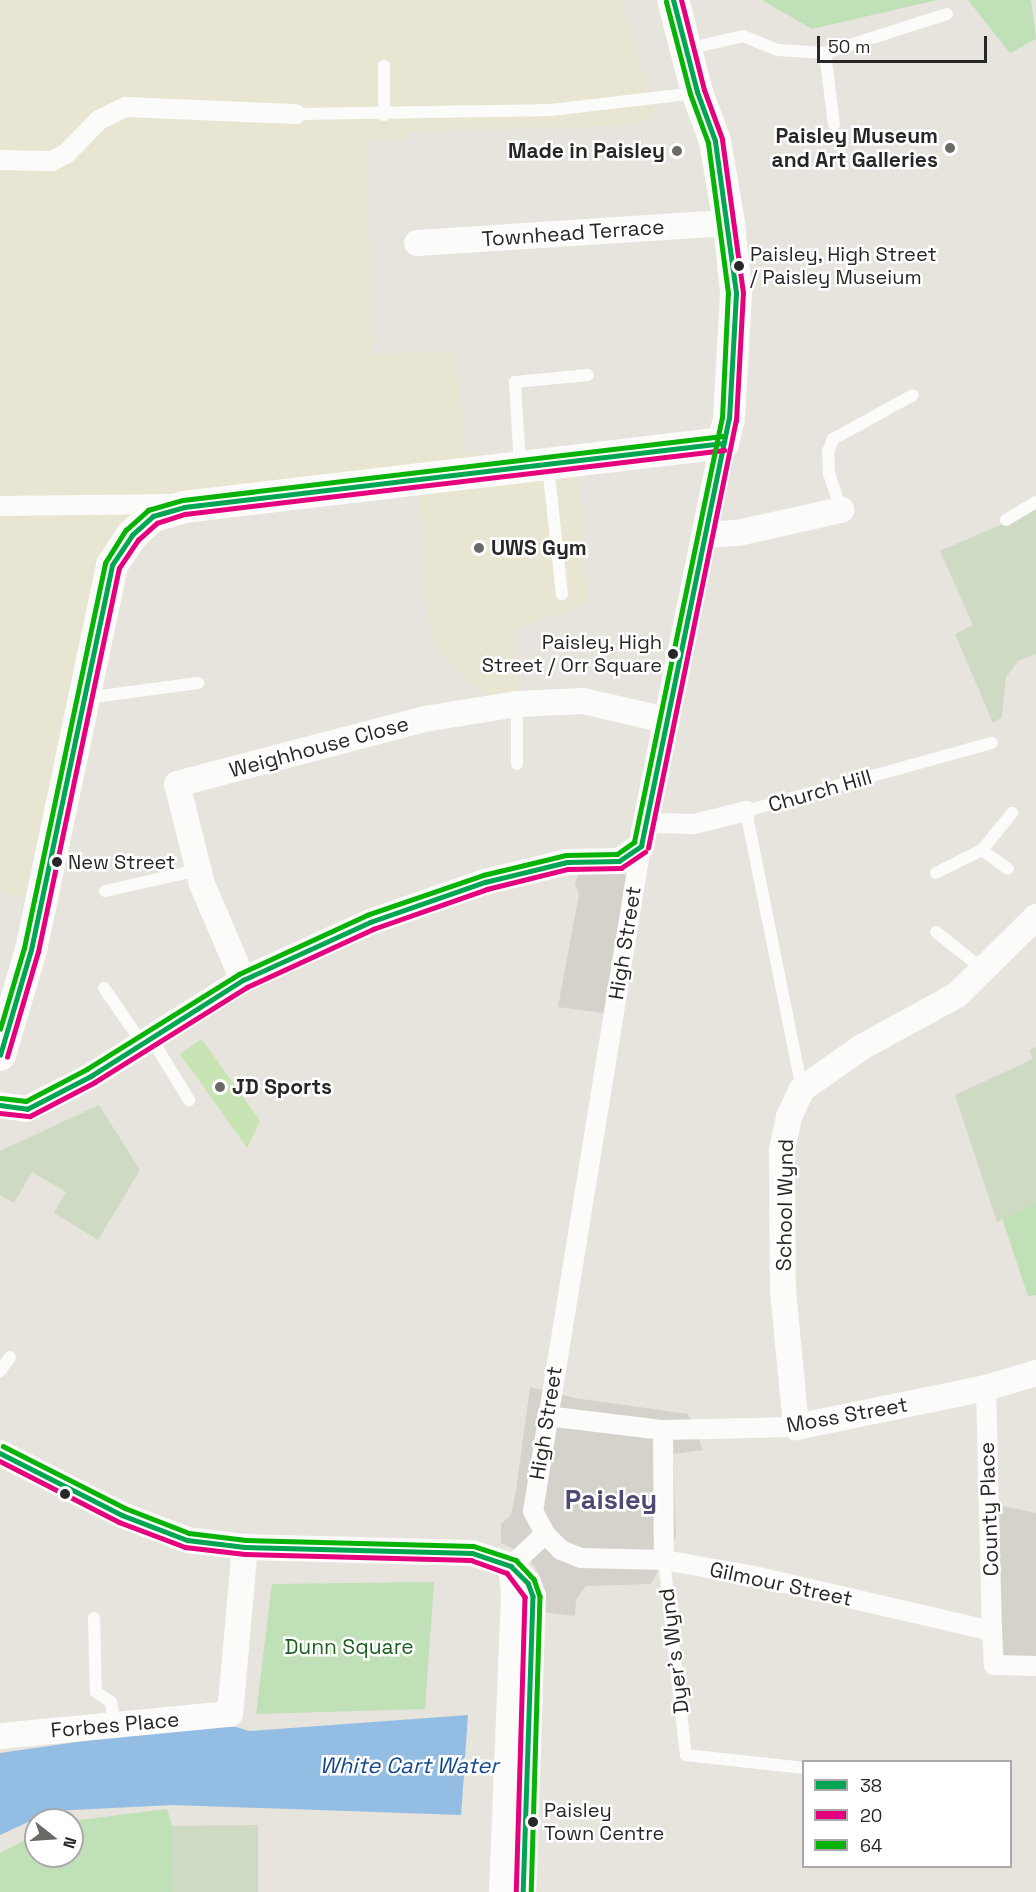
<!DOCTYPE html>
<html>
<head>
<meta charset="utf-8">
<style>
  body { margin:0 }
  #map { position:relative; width:1036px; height:1892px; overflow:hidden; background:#e6e4dc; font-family:"Space Grotesk",sans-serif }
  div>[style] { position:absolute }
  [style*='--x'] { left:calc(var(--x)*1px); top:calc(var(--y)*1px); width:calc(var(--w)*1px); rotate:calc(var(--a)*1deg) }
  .education>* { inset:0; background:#e8e6d2 }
  .green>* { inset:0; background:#c0e0b7 }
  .cemetery>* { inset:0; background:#cedac4 }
  .pitch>* { inset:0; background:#c8e4b4 }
  .plaza>* { inset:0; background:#d4d2cb }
  .water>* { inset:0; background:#94bde3 }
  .service>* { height:12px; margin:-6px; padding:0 6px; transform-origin:6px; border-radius:6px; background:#fbfbfa }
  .pedestrian>* { height:20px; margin:-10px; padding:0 10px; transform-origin:10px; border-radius:10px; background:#fbfbfa }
  .minor>* { height:26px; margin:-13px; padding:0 13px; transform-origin:13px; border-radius:13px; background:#fbfbfa }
  .tertiary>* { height:32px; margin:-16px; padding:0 16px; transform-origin:16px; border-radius:16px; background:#fbfbfa }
  .bus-1>* { height:4.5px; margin:-2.25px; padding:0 2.25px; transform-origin:2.25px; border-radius:2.25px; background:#00a651 }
  .bus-2>* { height:4.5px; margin:-2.25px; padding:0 2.25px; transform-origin:2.25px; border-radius:2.25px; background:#e5007d }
  .bus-3>* { height:4.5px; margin:-2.25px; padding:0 2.25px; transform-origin:2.25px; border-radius:2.25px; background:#06b306 }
  .dots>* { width:16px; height:16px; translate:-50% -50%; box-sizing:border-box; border:3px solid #fff; border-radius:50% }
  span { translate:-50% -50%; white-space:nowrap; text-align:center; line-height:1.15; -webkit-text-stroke:5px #fff; paint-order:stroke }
  .bus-label { font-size:20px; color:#272727 }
  .left { translate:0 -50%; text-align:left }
  .right { translate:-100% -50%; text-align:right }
  .poi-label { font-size:21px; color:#272727; font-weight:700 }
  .street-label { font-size:21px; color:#272727 }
  .park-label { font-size:21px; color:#1d5e1f }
  .water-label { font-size:22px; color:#15488d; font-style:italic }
  .district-label { font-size:27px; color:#4d4b74; font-weight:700 }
  .legend { position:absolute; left:802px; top:1760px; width:210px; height:108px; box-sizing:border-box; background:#fff; border:2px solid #a9a9a9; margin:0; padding:8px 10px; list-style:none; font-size:18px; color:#272727 }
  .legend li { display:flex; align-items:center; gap:12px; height:30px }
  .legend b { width:30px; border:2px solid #a9a9a9 }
  .north { position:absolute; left:24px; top:1808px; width:60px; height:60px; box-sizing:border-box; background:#fff; border:2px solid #a9a9a9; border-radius:50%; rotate:107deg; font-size:16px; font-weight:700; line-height:24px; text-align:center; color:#272727 }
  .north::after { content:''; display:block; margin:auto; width:21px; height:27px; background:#6a6966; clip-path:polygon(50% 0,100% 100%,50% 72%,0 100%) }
  .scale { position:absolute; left:817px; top:36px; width:170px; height:27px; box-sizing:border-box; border:3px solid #272727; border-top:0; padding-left:8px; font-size:18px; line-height:21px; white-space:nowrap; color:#272727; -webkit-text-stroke:4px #fff; paint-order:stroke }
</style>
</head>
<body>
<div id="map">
  <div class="education">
    <div style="clip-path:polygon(0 0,621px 0,655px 116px,636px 125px,407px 132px,406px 139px,367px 139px,371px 354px,456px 351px,465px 455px,576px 450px,588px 602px,515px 629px,519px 696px,489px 697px,437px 652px,428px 620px,418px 481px,161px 501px,105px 551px,23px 900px,0 891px)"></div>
  </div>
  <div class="green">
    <div style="clip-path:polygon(762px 0,937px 0,812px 29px)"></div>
    <div style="clip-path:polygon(968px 0,1031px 0,1036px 39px,1010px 53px)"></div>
    <div style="clip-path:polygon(1036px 1105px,1036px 1295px,1028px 1296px,979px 1149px)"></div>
    <div style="clip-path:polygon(434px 1582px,425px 1709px,256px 1714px,272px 1584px)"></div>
    <div style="clip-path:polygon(167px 1809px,172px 1826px,173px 1892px,0 1892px,0 1853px,36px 1834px,36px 1856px,72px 1856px,72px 1821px)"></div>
  </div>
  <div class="cemetery">
    <div style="clip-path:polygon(1036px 509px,1036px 654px,1018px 661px,1006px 677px,1002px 717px,993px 723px,955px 634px,973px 625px,940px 551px)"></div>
    <div style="clip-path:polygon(1036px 1047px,1036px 1204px,997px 1222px,955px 1095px,1033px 1059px,1029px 1050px)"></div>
    <div style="clip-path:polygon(99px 1105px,140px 1170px,98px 1240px,54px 1213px,66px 1192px,32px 1172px,14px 1203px,0 1195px,0 1151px)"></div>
    <div style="clip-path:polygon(258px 1825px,258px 1892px,173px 1892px,172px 1826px)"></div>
  </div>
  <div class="pitch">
    <div style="clip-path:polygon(202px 1039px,260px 1121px,247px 1148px,180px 1054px)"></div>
  </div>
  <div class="plaza">
    <div style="clip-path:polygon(579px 871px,623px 872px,627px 878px,604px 1013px,558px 1007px,579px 894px,575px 885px)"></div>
    <div style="clip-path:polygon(530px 1387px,575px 1398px,688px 1414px,703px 1450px,673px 1454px,676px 1537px,651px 1584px,586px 1586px,576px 1599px,575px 1616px,541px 1612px,543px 1589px,538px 1572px,525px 1554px,501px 1543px,501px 1524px,511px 1515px,516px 1491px)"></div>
    <div style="clip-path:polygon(989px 1503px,1036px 1513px,1036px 1666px,994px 1665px)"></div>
  </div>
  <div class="water">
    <div style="clip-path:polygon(468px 1715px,465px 1757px,457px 1766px,464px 1774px,461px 1815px,173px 1805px,52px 1811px,0 1835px,0 1753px,195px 1725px,233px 1726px,249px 1731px)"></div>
  </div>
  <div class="service">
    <div style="--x:687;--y:49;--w:57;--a:-13.1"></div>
    <div style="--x:743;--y:36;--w:38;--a:22"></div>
    <div style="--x:778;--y:50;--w:47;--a:3.7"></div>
    <div style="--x:825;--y:53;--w:128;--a:-17.7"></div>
    <div style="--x:825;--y:53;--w:72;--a:82.8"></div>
    <div style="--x:384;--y:66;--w:49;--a:90"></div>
    <div style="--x:296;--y:114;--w:255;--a:-0.9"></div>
    <div style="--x:551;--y:110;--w:146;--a:-6.7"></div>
    <div style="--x:548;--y:466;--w:129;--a:83.8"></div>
    <div style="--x:520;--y:467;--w:85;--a:-93.4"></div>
    <div style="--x:515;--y:382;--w:73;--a:-5.5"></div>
    <div style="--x:841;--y:510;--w:38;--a:-108"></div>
    <div style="--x:829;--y:474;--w:23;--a:-92"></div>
    <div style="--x:828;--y:451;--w:13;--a:-67"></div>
    <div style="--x:833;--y:439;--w:91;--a:-28.8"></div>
    <div style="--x:1006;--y:520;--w:35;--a:-31"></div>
    <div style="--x:86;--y:698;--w:113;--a:-7.6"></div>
    <div style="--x:517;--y:704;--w:60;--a:90"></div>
    <div style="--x:982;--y:850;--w:32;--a:36"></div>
    <div style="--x:936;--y:873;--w:51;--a:-26.6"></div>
    <div style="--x:982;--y:850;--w:48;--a:-51"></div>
    <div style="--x:105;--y:891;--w:95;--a:-12.7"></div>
    <div style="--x:936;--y:932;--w:61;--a:38.4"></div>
    <div style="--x:104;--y:988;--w:67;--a:55.4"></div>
    <div style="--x:151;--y:1038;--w:73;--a:58.5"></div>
    <div style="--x:802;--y:1089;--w:284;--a:-101.4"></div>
    <div style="--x:746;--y:811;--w:255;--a:-15.5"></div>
    <div style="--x:0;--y:1371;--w:17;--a:-54"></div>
    <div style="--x:664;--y:1560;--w:196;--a:83.6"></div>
    <div style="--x:686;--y:1755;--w:119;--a:6.3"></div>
    <div style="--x:94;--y:1618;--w:74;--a:88.5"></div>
    <div style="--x:96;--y:1692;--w:18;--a:34"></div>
    <div style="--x:111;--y:1702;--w:24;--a:81"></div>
  </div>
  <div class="pedestrian">
    <div style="--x:0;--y:160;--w:52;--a:1.1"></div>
    <div style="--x:52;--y:161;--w:17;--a:-28"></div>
    <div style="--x:67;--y:153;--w:46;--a:-45.9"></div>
    <div style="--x:99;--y:120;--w:30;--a:-26"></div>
    <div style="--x:126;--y:107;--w:170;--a:2.4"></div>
    <div style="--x:0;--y:506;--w:173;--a:-0.7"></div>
    <div style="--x:646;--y:823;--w:48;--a:1.2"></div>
    <div style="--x:694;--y:824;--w:54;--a:-14"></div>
    <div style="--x:641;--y:846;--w:674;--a:99.22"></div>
    <div style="--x:533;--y:1511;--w:26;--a:62"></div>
    <div style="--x:545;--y:1534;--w:23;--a:45"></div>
    <div style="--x:561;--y:1550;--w:22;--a:22"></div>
    <div style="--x:581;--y:1558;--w:83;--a:1.4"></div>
    <div style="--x:664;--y:1560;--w:91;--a:10.1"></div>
    <div style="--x:754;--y:1576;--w:244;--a:13"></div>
    <div style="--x:992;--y:1631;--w:34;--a:87"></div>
    <div style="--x:994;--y:1665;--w:42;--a:1.4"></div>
    <div style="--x:986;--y:1388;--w:243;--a:88.6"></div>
    <div style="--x:547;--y:1416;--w:117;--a:6.9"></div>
    <div style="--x:663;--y:1430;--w:133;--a:-1.3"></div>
    <div style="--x:663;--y:1430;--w:130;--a:89.6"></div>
    <div style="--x:511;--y:1566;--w:47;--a:-43.3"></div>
  </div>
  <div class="minor">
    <div style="--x:417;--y:243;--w:313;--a:-3.7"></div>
    <div style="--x:707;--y:535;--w:31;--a:-4"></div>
    <div style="--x:738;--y:533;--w:106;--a:-12.6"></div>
    <div style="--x:1036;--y:917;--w:111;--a:135.4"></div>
    <div style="--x:957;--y:995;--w:108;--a:151.3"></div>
    <div style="--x:862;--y:1047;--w:73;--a:145"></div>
    <div style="--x:802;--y:1089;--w:31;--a:115"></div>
    <div style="--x:789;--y:1117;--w:35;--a:102"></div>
    <div style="--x:782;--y:1151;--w:140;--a:89.6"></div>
    <div style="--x:783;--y:1291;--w:137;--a:84.5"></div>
    <div style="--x:796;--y:1427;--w:194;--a:-11.6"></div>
    <div style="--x:986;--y:1388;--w:52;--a:-16.7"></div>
    <div style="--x:243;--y:980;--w:104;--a:-113.1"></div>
    <div style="--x:202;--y:884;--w:103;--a:-104"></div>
    <div style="--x:177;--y:784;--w:256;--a:-14.7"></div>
    <div style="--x:425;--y:719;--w:93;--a:-9.3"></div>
    <div style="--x:517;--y:704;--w:66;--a:-2.6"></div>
    <div style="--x:583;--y:701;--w:85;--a:12.9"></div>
    <div style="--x:0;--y:1105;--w:27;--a:8"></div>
    <div style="--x:27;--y:1109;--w:72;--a:-27.3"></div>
    <div style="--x:91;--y:1076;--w:180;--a:-32.3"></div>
    <div style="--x:243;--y:980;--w:140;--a:-24.5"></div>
    <div style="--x:370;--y:922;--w:122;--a:-19.2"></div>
    <div style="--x:485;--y:882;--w:84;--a:-13.7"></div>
    <div style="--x:567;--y:862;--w:52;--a:-1.1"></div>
    <div style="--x:619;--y:861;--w:27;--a:-34"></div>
    <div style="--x:641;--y:846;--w:411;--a:-78.5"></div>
    <div style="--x:0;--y:1453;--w:137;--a:26.9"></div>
    <div style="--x:122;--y:1515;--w:70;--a:21"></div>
    <div style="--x:187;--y:1540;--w:58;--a:6.9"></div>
    <div style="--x:245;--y:1547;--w:227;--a:1.5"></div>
    <div style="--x:472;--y:1553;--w:41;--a:18.4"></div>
    <div style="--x:511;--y:1566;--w:24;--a:45"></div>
    <div style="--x:528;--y:1583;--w:14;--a:69"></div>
    <div style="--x:533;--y:1596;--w:296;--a:91.9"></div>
    <div style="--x:0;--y:1736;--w:231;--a:-5.5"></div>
    <div style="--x:230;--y:1714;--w:168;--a:-84.9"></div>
    <div style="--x:502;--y:1892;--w:298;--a:-87.7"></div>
    <div style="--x:514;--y:1594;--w:28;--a:-96"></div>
  </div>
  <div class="tertiary">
    <div style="--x:0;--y:1055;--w:109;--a:-73.6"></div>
    <div style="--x:31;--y:950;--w:393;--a:-78.1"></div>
    <div style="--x:112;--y:565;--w:36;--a:-56"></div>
    <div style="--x:132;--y:535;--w:28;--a:-42"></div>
    <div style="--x:153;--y:516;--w:32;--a:-16"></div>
    <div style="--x:184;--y:507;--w:543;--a:-6.77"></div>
    <div style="--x:723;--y:443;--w:25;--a:-76"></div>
    <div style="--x:729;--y:419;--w:126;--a:-86.8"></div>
    <div style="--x:736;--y:293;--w:70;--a:-95.7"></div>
    <div style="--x:729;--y:223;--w:83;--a:-99.7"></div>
    <div style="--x:715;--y:141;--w:52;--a:-110.2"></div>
    <div style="--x:697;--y:92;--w:95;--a:-104.6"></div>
  </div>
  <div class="bus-1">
    <div style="--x:641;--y:846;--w:436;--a:-78.4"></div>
    <div style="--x:729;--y:419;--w:126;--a:-86.8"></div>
    <div style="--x:736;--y:293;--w:153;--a:-97.9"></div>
    <div style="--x:715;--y:141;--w:52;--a:-110.2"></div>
    <div style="--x:697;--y:92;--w:95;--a:-104.6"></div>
    <div style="--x:0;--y:1055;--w:109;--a:-73.6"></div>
    <div style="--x:31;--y:950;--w:393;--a:-78.1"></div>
    <div style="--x:112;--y:565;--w:36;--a:-56"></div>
    <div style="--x:132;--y:535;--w:28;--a:-42"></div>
    <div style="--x:153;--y:516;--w:32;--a:-16"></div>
    <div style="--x:184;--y:507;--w:543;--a:-6.77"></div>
    <div style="--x:0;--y:1105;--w:27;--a:8"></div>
    <div style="--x:27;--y:1109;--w:72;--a:-27.3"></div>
    <div style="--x:91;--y:1076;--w:180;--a:-32.3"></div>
    <div style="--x:243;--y:980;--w:140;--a:-24.5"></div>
    <div style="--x:370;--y:922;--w:122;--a:-19.2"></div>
    <div style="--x:485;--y:882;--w:84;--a:-13.7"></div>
    <div style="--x:567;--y:862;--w:52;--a:-1.1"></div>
    <div style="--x:619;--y:861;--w:27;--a:-34"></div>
    <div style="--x:0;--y:1453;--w:137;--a:26.9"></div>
    <div style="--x:122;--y:1515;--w:70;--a:21"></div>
    <div style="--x:187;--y:1540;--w:58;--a:6.9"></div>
    <div style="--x:245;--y:1547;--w:227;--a:1.5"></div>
    <div style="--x:472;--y:1553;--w:41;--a:18.4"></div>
    <div style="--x:511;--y:1566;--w:24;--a:45"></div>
    <div style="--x:528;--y:1583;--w:14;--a:69"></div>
    <div style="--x:533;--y:1596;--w:296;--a:91.9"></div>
  </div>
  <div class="bus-2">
    <div style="--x:648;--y:848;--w:436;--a:-78.4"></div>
    <div style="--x:736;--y:421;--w:128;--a:-86.9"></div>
    <div style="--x:743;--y:293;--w:155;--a:-97.8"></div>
    <div style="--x:722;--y:139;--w:52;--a:-110.2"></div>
    <div style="--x:704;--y:90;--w:93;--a:-104.3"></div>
    <div style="--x:7;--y:1057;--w:109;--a:-73.6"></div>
    <div style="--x:38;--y:952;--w:392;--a:-78.1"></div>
    <div style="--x:119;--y:568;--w:34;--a:-56"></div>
    <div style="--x:138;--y:540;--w:25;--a:-42"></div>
    <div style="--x:157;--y:523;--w:29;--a:-18"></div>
    <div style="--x:185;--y:514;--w:543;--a:-6.77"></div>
    <div style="--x:0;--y:1113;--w:30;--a:6"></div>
    <div style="--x:30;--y:1116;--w:73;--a:-27.6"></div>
    <div style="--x:95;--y:1082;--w:179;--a:-32"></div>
    <div style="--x:247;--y:987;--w:139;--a:-24.7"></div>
    <div style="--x:373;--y:929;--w:121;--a:-19.3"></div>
    <div style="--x:487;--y:889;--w:83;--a:-13.9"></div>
    <div style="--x:568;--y:869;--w:53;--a:-1.1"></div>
    <div style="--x:621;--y:868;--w:29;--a:-34"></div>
    <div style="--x:0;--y:1461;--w:134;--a:27.1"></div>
    <div style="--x:119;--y:1522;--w:71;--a:20.7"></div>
    <div style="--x:185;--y:1547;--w:60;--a:6.7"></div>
    <div style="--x:245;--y:1554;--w:226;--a:1.5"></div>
    <div style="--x:471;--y:1560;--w:38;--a:20"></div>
    <div style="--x:507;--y:1573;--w:30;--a:53"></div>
    <div style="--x:525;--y:1597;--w:295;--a:91.7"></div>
  </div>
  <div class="bus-3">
    <div style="--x:0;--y:1029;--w:84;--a:-73.5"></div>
    <div style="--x:24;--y:948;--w:393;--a:-78.1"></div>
    <div style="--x:105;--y:563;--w:39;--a:-58"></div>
    <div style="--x:126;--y:530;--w:30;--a:-42"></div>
    <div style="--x:148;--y:510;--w:36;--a:-16"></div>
    <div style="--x:183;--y:500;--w:543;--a:-6.77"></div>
    <div style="--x:1;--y:1098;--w:25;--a:7"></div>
    <div style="--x:26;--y:1101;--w:69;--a:-27.7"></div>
    <div style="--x:87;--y:1069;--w:179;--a:-32"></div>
    <div style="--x:239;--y:974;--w:141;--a:-24.7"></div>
    <div style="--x:367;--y:915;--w:123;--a:-19"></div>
    <div style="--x:483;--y:875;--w:85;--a:-13.5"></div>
    <div style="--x:566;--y:855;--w:51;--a:-1.1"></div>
    <div style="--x:617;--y:854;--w:21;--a:-35"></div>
    <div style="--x:634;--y:842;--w:433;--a:-78.3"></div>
    <div style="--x:722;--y:418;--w:125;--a:-87.3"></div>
    <div style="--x:728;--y:293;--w:151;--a:-97.6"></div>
    <div style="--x:708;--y:143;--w:52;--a:-110.2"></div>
    <div style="--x:690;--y:94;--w:95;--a:-104.6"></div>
    <div style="--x:3;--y:1446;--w:137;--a:26.9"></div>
    <div style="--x:125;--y:1508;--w:69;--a:21.3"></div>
    <div style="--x:189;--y:1533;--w:57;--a:7"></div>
    <div style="--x:246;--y:1540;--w:227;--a:1.5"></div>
    <div style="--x:473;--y:1546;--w:45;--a:18"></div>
    <div style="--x:516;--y:1560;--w:26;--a:47"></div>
    <div style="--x:534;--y:1579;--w:18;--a:71"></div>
    <div style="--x:540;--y:1596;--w:296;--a:91.7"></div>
  </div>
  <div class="dots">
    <div style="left:950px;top:148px;background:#6a6966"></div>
    <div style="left:677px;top:151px;background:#6a6966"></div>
    <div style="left:739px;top:266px;background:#272727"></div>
    <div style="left:479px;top:548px;background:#6a6966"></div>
    <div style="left:673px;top:654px;background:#272727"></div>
    <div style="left:57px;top:862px;background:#272727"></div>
    <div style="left:220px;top:1087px;background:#6a6966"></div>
    <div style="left:65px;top:1494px;background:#272727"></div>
    <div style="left:533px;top:1822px;background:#272727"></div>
  </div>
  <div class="bus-label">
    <span class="left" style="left:750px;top:266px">Paisley, High Street<br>/ Paisley Museium</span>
    <span class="right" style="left:662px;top:654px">Paisley, High<br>Street / Orr Square</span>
    <span class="left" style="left:68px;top:862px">New Street</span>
    <span class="left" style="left:544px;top:1822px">Paisley<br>Town Centre</span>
  </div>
  <div class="poi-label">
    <span class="right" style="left:938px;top:148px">Paisley Museum<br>and Art Galleries</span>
    <span class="right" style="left:665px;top:151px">Made in Paisley</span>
    <span class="left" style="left:491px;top:548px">UWS Gym</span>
    <span class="left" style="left:232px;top:1087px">JD Sports</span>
  </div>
  <div class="street-label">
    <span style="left:573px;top:233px;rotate:-4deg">Townhead Terrace</span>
    <span style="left:319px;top:747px;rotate:-15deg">Weighhouse Close</span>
    <span style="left:820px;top:791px;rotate:-16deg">Church Hill</span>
    <span style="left:625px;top:943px;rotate:-81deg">High Street</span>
    <span style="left:785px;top:1205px;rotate:-89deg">School Wynd</span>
    <span style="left:847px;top:1415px;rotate:-10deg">Moss Street</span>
    <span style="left:546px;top:1423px;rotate:-81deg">High Street</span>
    <span style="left:989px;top:1509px;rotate:-92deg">County Place</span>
    <span style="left:781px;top:1584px;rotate:12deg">Gilmour Street</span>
    <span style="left:674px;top:1651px;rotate:-97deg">Dyer's Wynd</span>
    <span style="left:115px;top:1725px;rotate:-5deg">Forbes Place</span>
  </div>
  <div class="park-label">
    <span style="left:349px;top:1647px">Dunn Square</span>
  </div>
  <div class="water-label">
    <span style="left:409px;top:1766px">White Cart Water</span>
  </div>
  <div class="district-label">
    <span style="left:611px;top:1500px">Paisley</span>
  </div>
  <ul class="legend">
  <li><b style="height:8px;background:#00a651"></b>38</li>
  <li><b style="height:8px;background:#e5007d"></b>20</li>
  <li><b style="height:8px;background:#06b306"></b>64</li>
  </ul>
  <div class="north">N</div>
  <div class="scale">50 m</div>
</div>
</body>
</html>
